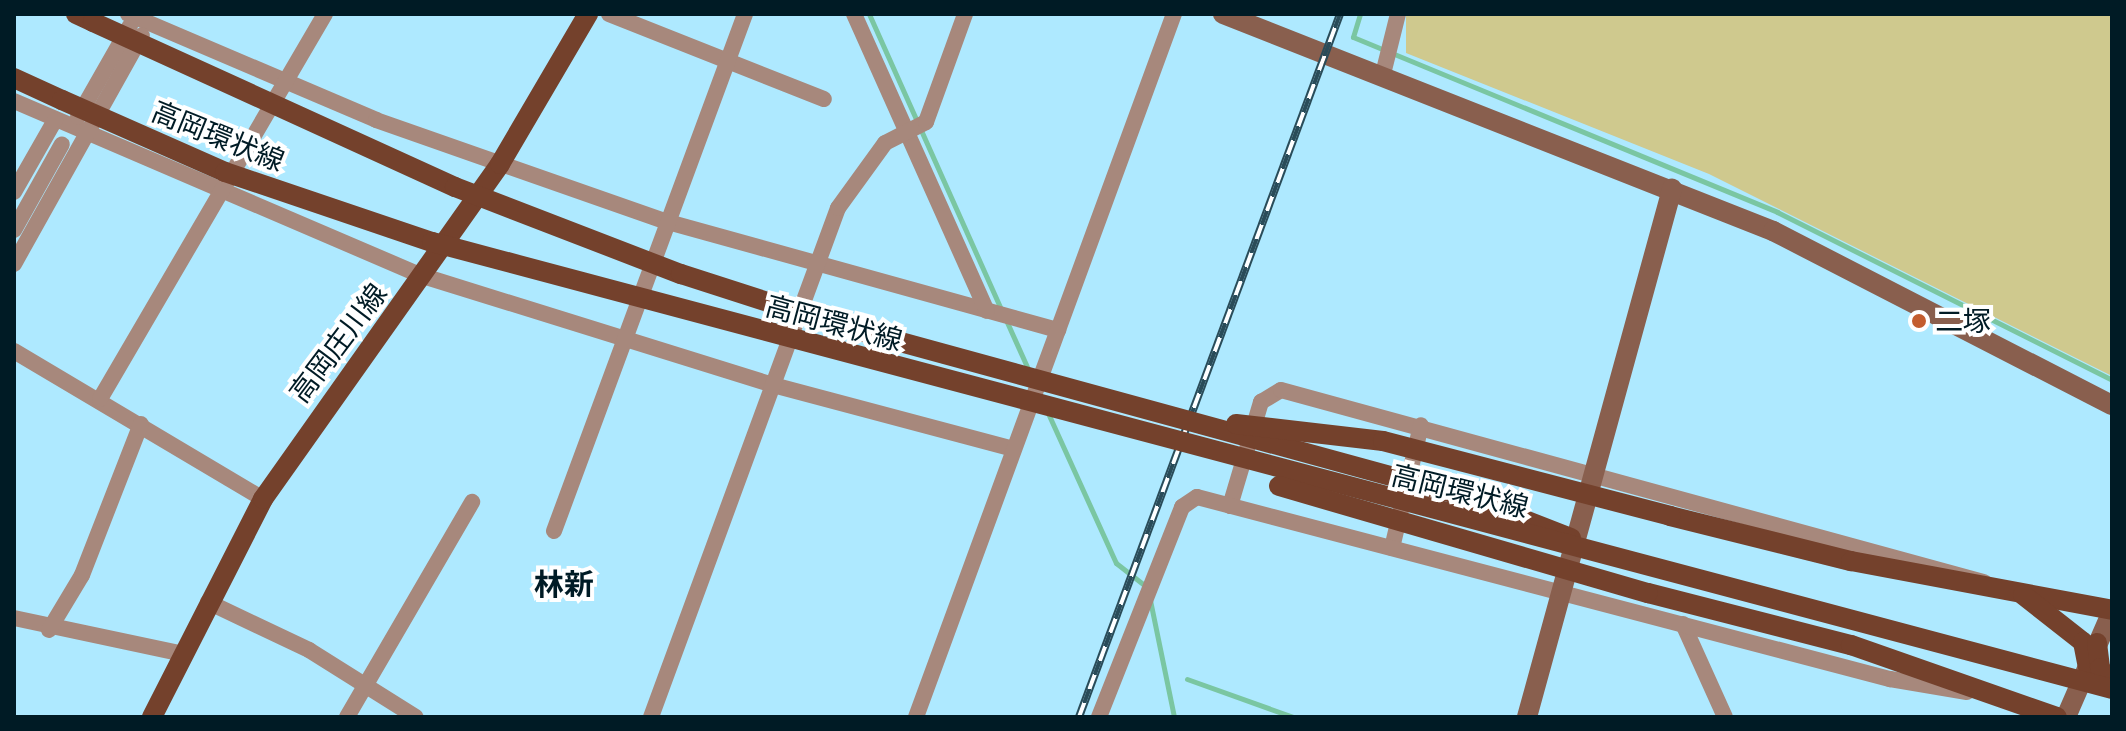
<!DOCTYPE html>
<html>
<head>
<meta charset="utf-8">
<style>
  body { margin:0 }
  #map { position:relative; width:2126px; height:731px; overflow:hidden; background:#aee9ff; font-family:Montserrat,"Noto Sans JP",sans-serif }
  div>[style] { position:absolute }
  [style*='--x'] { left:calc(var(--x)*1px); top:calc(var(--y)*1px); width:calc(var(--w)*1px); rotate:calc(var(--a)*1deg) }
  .green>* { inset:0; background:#cfc98e }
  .stream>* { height:5px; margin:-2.5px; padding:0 2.5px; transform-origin:2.5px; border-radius:2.5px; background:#7ac6a2 }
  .street>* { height:16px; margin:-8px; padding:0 8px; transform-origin:8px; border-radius:8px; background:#a7887c }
  .secondary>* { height:20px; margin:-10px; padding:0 10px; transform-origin:10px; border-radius:10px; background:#895f4e }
  .primary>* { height:20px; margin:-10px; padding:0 10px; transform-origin:10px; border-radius:10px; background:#74412c }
  .rail>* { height:8px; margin-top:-4px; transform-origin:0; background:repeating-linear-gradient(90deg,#fff 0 15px,#2a4c59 0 30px); box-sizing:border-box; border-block:2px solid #2a4c59 }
  .primary-bridge>* { height:20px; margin:-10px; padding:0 10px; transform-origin:10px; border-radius:10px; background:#74412c }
  .dots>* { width:22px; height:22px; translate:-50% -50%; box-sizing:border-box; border:4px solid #fff; border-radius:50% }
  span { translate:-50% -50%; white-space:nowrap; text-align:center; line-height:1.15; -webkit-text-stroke:8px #fff; paint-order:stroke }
  .street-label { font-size:28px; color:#001b25 }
  .poi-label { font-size:28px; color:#001b25 }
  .left { translate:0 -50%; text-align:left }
  .neighbourhood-label { font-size:30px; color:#001b25; font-weight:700 }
  .frame { position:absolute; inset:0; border:16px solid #001b25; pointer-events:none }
</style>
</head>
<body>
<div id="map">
  <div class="green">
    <div style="clip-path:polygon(1406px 14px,2112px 14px,2112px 376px,1709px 174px,1406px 53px)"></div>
  </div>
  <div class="stream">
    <div style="--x:869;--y:14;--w:325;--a:65.9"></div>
    <div style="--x:1360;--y:14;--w:24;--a:107"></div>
    <div style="--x:1353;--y:37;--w:459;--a:22.4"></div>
    <div style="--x:1777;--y:212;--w:375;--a:26.6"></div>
    <div style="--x:1006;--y:320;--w:54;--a:65.8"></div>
    <div style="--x:1047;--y:411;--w:167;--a:65.6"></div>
    <div style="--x:1116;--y:563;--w:39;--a:38"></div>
    <div style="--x:1150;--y:600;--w:119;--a:78.4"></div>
    <div style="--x:1187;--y:679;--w:113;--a:19.7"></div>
  </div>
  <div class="street">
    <div style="--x:128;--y:14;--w:270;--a:23.1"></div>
    <div style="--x:376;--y:120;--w:309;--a:19.3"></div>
    <div style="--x:668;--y:222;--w:405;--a:15.5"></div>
    <div style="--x:609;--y:14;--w:231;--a:21.6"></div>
    <div style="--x:854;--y:14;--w:325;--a:65.9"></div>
    <div style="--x:1383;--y:74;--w:62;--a:-76"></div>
    <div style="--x:14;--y:101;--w:445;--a:23.2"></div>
    <div style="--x:423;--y:276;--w:367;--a:17.3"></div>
    <div style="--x:773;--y:385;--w:248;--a:14.9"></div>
    <div style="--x:78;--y:117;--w:105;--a:-60.3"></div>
    <div style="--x:14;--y:192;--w:83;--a:-60.3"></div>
    <div style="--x:14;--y:230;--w:98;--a:-60.8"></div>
    <div style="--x:14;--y:264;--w:262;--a:-60.8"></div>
    <div style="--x:14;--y:351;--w:290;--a:30.7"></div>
    <div style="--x:100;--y:399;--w:446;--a:-59.7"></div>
    <div style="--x:1230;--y:506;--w:109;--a:-73.4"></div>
    <div style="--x:1261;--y:402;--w:23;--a:-31"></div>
    <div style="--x:1281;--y:390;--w:729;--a:15.28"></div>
    <div style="--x:554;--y:531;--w:551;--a:-69.72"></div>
    <div style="--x:1392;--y:548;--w:126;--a:-76.7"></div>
    <div style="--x:208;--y:602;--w:112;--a:25.4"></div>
    <div style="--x:309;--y:650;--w:126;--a:32.1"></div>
    <div style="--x:14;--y:618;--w:174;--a:12"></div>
    <div style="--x:1683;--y:624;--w:102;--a:65.7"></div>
    <div style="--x:49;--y:630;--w:64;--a:-59"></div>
    <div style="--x:82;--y:575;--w:162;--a:-68.7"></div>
    <div style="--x:347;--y:717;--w:249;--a:-59.8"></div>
    <div style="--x:651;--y:717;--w:542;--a:-69.83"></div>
    <div style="--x:838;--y:208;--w:80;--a:-54.1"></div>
    <div style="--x:885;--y:143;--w:46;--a:-27.1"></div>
    <div style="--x:926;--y:122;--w:115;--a:-70.1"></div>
    <div style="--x:916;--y:717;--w:749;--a:-69.85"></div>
    <div style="--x:1099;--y:717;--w:226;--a:-68.4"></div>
    <div style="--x:1182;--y:507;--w:18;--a:-34"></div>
    <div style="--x:1197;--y:497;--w:717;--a:14.72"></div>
    <div style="--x:1890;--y:679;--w:78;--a:9.6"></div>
  </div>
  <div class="secondary">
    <div style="--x:1223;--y:14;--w:591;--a:21.53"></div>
    <div style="--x:1773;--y:231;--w:381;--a:27.2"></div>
    <div style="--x:1527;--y:717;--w:548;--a:-74.64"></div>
    <div style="--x:2066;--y:717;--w:116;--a:-66.5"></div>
  </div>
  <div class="primary">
    <div style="--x:76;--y:14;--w:19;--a:25"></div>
    <div style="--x:14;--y:78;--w:53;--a:24.6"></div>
    <div style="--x:1670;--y:516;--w:187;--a:14"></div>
    <div style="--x:1851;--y:561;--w:266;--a:10.6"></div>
    <div style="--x:1648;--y:593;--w:210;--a:14.4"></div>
    <div style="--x:1851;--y:645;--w:218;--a:19.3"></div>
    <div style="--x:2023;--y:595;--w:76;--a:38.1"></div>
    <div style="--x:2083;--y:642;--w:25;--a:79"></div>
    <div style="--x:2097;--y:643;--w:25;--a:83"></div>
    <div style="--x:2100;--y:668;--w:22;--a:56"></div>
    <div style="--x:152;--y:717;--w:245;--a:-63"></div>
    <div style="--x:263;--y:499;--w:410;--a:-54.7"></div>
    <div style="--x:500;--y:164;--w:174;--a:-59.6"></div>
  </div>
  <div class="rail">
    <div style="--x:1079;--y:717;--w:750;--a:-69.63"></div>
  </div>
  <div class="primary-bridge">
    <div style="--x:93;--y:22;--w:398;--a:24.5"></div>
    <div style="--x:455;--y:187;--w:242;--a:21.1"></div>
    <div style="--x:681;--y:274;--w:169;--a:17.9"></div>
    <div style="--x:842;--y:326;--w:641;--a:15.29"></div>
    <div style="--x:1460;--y:495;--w:119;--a:21.2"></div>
    <div style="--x:62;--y:100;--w:178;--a:23.8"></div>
    <div style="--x:225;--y:172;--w:219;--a:18.7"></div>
    <div style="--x:432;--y:242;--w:1738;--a:14.9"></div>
    <div style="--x:1236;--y:424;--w:148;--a:6.6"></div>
    <div style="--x:1383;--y:441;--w:297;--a:14.6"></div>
    <div style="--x:1279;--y:486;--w:384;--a:16.2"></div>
  </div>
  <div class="dots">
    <div style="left:1919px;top:321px;background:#c35d2f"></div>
  </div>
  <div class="street-label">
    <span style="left:218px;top:136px;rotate:22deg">高岡環状線</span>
    <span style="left:834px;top:323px;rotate:15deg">高岡環状線</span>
    <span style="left:338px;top:343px;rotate:-53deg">高岡庄川線</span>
    <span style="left:1460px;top:491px;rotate:14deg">高岡環状線</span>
  </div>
  <div class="poi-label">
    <span class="left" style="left:1935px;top:321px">二塚</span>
  </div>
  <div class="neighbourhood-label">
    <span style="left:564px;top:585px">林新</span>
  </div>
  <div class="frame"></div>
</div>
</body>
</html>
